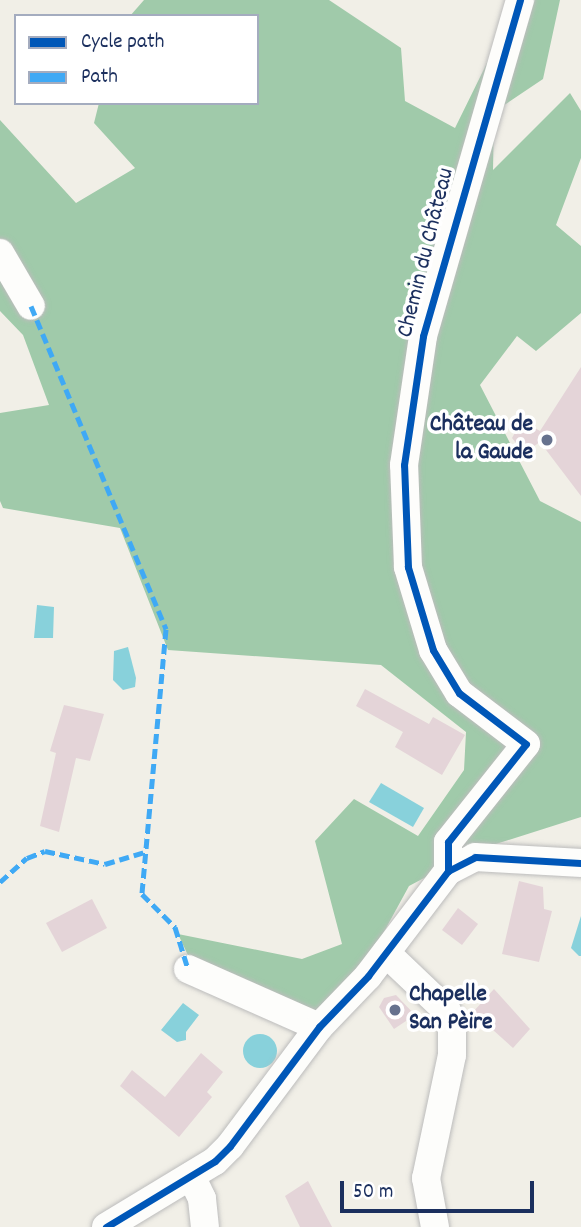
<!DOCTYPE html>
<html>
<head>
<meta charset="utf-8">
<style>
  body { margin:0 }
  #map { position:relative; width:581px; height:1227px; overflow:hidden; background:#f1efe7; font-family:Dekko,sans-serif }
  div>[style] { position:absolute }
  [style*='--x'] { left:calc(var(--x)*1px); top:calc(var(--y)*1px); width:calc(var(--w)*1px); rotate:calc(var(--a)*1deg) }
  .forest>* { inset:0; background:#a0caaa }
  .water>* { inset:0; background:#88d1db }
  .round { border-radius:50% }
  .building>* { inset:0; background:#e4d4d8 }
  .roads { filter:drop-shadow(0 0 2px #bcbcbc) drop-shadow(0 0 2px #bcbcbc) }
  .street>* { height:28px; margin:-14px; padding:0 14px; transform-origin:14px; border-radius:14px; background:#fdfdfb }
  .quiet>* { height:5px; margin-top:-2.5px; transform-origin:0; background:repeating-linear-gradient(90deg,#3fa9f5 0 10px,transparent 0 15px) }
  .cycleway>* { height:7px; margin:-3.5px; padding:0 3.5px; transform-origin:3.5px; border-radius:3.5px; background:#0057b8 }
  .dots>* { width:19px; height:19px; translate:-50% -50%; box-sizing:border-box; border:4px solid #fff; border-radius:50% }
  span { translate:-50% -50%; white-space:nowrap; text-align:center; line-height:1.15; -webkit-text-stroke:7px #fff; paint-order:stroke }
  .street-label { font-size:24px; color:#1b2f5e }
  .poi-label { font-size:24px; color:#1b2f5e; font-weight:700 }
  .right { translate:-100% -50%; text-align:right }
  .left { translate:0 -50%; text-align:left }
  .legend { position:absolute; left:14px; top:14px; width:245px; height:91px; box-sizing:border-box; background:#fff; border:2px solid #a4acbf; margin:0; padding:9px 12px; list-style:none; font-size:21px; color:#1b2f5e }
  .legend li { display:flex; align-items:center; gap:14px; height:35px }
  .legend b { width:35px; border:2px solid #a4acbf }
  .scale { position:absolute; left:340px; top:1181px; width:194px; height:32px; box-sizing:border-box; border:4px solid #1b2f5e; border-top:0; padding-left:9px; font-size:21px; line-height:24px; white-space:nowrap; color:#1b2f5e; -webkit-text-stroke:5px #fff; paint-order:stroke }
</style>
</head>
<body>
<div id="map">
  <div class="forest">
    <div style="clip-path:polygon(144px 0,329px 0,401px 48px,405px 101px,455px 128px,518px 0,560px 0,543px 79px,494px 112px,493px 170px,570px 93px,581px 111px,581px 158px,556px 225px,581px 246px,581px 313px,536px 351px,517px 336px,480px 385px,540px 501px,581px 522px,581px 817px,477px 850px,409px 886px,367px 963px,312px 1020px,193px 966px,178px 934px,302px 959px,342px 944px,315px 841px,354px 799px,418px 836px,464px 770px,466px 732px,381px 665px,168px 650px,120px 528px,3px 508px,0 501px,0 413px,49px 405px,23px 335px,0 311px,0 120px,76px 203px,135px 168px,94px 123px,99px 103px,257px 103px,257px 16px,130px 16px)"></div>
  </div>
  <div class="water">
    <div style="clip-path:polygon(37px 605px,54px 607px,53px 638px,34px 638px)"></div>
    <div style="clip-path:polygon(128px 647px,136px 678px,135px 687px,123px 690px,113px 680px,114px 651px)"></div>
    <div style="clip-path:polygon(381px 783px,424px 808px,413px 827px,369px 802px)"></div>
    <div style="clip-path:polygon(581px 916px,581px 956px,579px 956px,571px 948px)"></div>
    <div style="clip-path:polygon(183px 1003px,199px 1015px,186px 1032px,186px 1040px,177px 1042px,161px 1030px)"></div>
    <div class="round" style="left:243px;top:1034px;width:34px;height:34px"></div>
  </div>
  <div class="building">
    <div style="clip-path:polygon(581px 367px,581px 496px,540px 442px,524px 453px,512px 438px,522px 420px,540px 431px)"></div>
    <div style="clip-path:polygon(365px 689px,429px 724px,433px 717px,465px 735px,442px 775px,395px 747px,403px 732px,356px 706px)"></div>
    <div style="clip-path:polygon(64px 705px,104px 714px,90px 761px,76px 758px,59px 832px,40px 826px,56px 753px,50px 751px)"></div>
    <div style="clip-path:polygon(519px 881px,543px 887px,544px 909px,552px 911px,539px 962px,502px 954px)"></div>
    <div style="clip-path:polygon(92px 899px,107px 928px,62px 952px,46px 923px)"></div>
    <div style="clip-path:polygon(458px 908px,478px 924px,462px 945px,442px 930px)"></div>
    <div style="clip-path:polygon(494px 989px,530px 1029px,513px 1048px,473px 1012px)"></div>
    <div style="clip-path:polygon(396px 995px,415px 1015px,394px 1029px,379px 1007px,384px 998px)"></div>
    <div style="clip-path:polygon(201px 1053px,223px 1072px,207px 1092px,212px 1097px,179px 1137px,120px 1086px,132px 1070px,165px 1097px)"></div>
    <div style="clip-path:polygon(308px 1181px,332px 1227px,300px 1227px,285px 1196px)"></div>
  </div>
  <div class="roads">
    <div class="street">
      <div style="--x:0;--y:253;--w:61;--a:59.7"></div>
      <div style="--x:448;--y:871;--w:29;--a:-90"></div>
      <div style="--x:448;--y:842;--w:125;--a:-51.5"></div>
      <div style="--x:526;--y:744;--w:84;--a:-142.7"></div>
      <div style="--x:459;--y:693;--w:50;--a:-121.2"></div>
      <div style="--x:433;--y:650;--w:87;--a:-106.8"></div>
      <div style="--x:408;--y:567;--w:102;--a:-92.2"></div>
      <div style="--x:404;--y:465;--w:130;--a:-81.6"></div>
      <div style="--x:423;--y:336;--w:350;--a:-73.9"></div>
      <div style="--x:386;--y:953;--w:84;--a:43.6"></div>
      <div style="--x:447;--y:1011;--w:13;--a:67"></div>
      <div style="--x:452;--y:1023;--w:32;--a:90"></div>
      <div style="--x:452;--y:1055;--w:126;--a:101.9"></div>
      <div style="--x:426;--y:1178;--w:50;--a:79.6"></div>
      <div style="--x:188;--y:969;--w:143;--a:23.9"></div>
      <div style="--x:191;--y:1176;--w:25;--a:64"></div>
      <div style="--x:202;--y:1199;--w:28;--a:84"></div>
      <div style="--x:106;--y:1227;--w:127;--a:-31.2"></div>
      <div style="--x:215;--y:1161;--w:21;--a:-45"></div>
      <div style="--x:230;--y:1146;--w:149;--a:-53.2"></div>
      <div style="--x:319;--y:1027;--w:71;--a:-46.1"></div>
      <div style="--x:368;--y:976;--w:132;--a:-52.7"></div>
      <div style="--x:448;--y:871;--w:30;--a:-27"></div>
      <div style="--x:475;--y:857;--w:106;--a:3.2"></div>
    </div>
  </div>
  <div class="quiet">
    <div style="--x:31;--y:306;--w:350;--a:67.3"></div>
    <div style="--x:166;--y:629;--w:266;--a:95.2"></div>
    <div style="--x:142;--y:894;--w:47;--a:45"></div>
    <div style="--x:175;--y:927;--w:44;--a:72.8"></div>
    <div style="--x:0;--y:882;--w:36;--a:-42"></div>
    <div style="--x:27;--y:858;--w:19;--a:-21"></div>
    <div style="--x:45;--y:851;--w:61;--a:12.2"></div>
    <div style="--x:105;--y:864;--w:42;--a:-16.7"></div>
  </div>
  <div class="cycleway">
    <div style="--x:448;--y:871;--w:29;--a:-90"></div>
    <div style="--x:448;--y:842;--w:125;--a:-51.5"></div>
    <div style="--x:526;--y:744;--w:84;--a:-142.7"></div>
    <div style="--x:459;--y:693;--w:50;--a:-121.2"></div>
    <div style="--x:433;--y:650;--w:87;--a:-106.8"></div>
    <div style="--x:408;--y:567;--w:102;--a:-92.2"></div>
    <div style="--x:404;--y:465;--w:130;--a:-81.6"></div>
    <div style="--x:423;--y:336;--w:350;--a:-73.9"></div>
    <div style="--x:106;--y:1227;--w:127;--a:-31.2"></div>
    <div style="--x:215;--y:1161;--w:21;--a:-45"></div>
    <div style="--x:230;--y:1146;--w:149;--a:-53.2"></div>
    <div style="--x:319;--y:1027;--w:71;--a:-46.1"></div>
    <div style="--x:368;--y:976;--w:132;--a:-52.7"></div>
    <div style="--x:448;--y:871;--w:30;--a:-27"></div>
    <div style="--x:475;--y:857;--w:106;--a:3.2"></div>
  </div>
  <div class="dots">
    <div style="left:547px;top:440px;background:#66728e"></div>
    <div style="left:395px;top:1010px;background:#66728e"></div>
  </div>
  <div class="street-label">
    <span style="left:427px;top:253px;rotate:-76deg">Chemin du Château</span>
  </div>
  <div class="poi-label">
    <span class="right" style="left:533px;top:440px">Château de<br>la Gaude</span>
    <span class="left" style="left:409px;top:1010px">Chapelle<br>San Pèire</span>
  </div>
  <ul class="legend">
  <li><b style="height:9px;background:#0057b8"></b>Cycle path</li>
  <li><b style="height:9px;background:#3fa9f5"></b>Path</li>
  </ul>
  <div class="scale">50 m</div>
</div>
</body>
</html>
